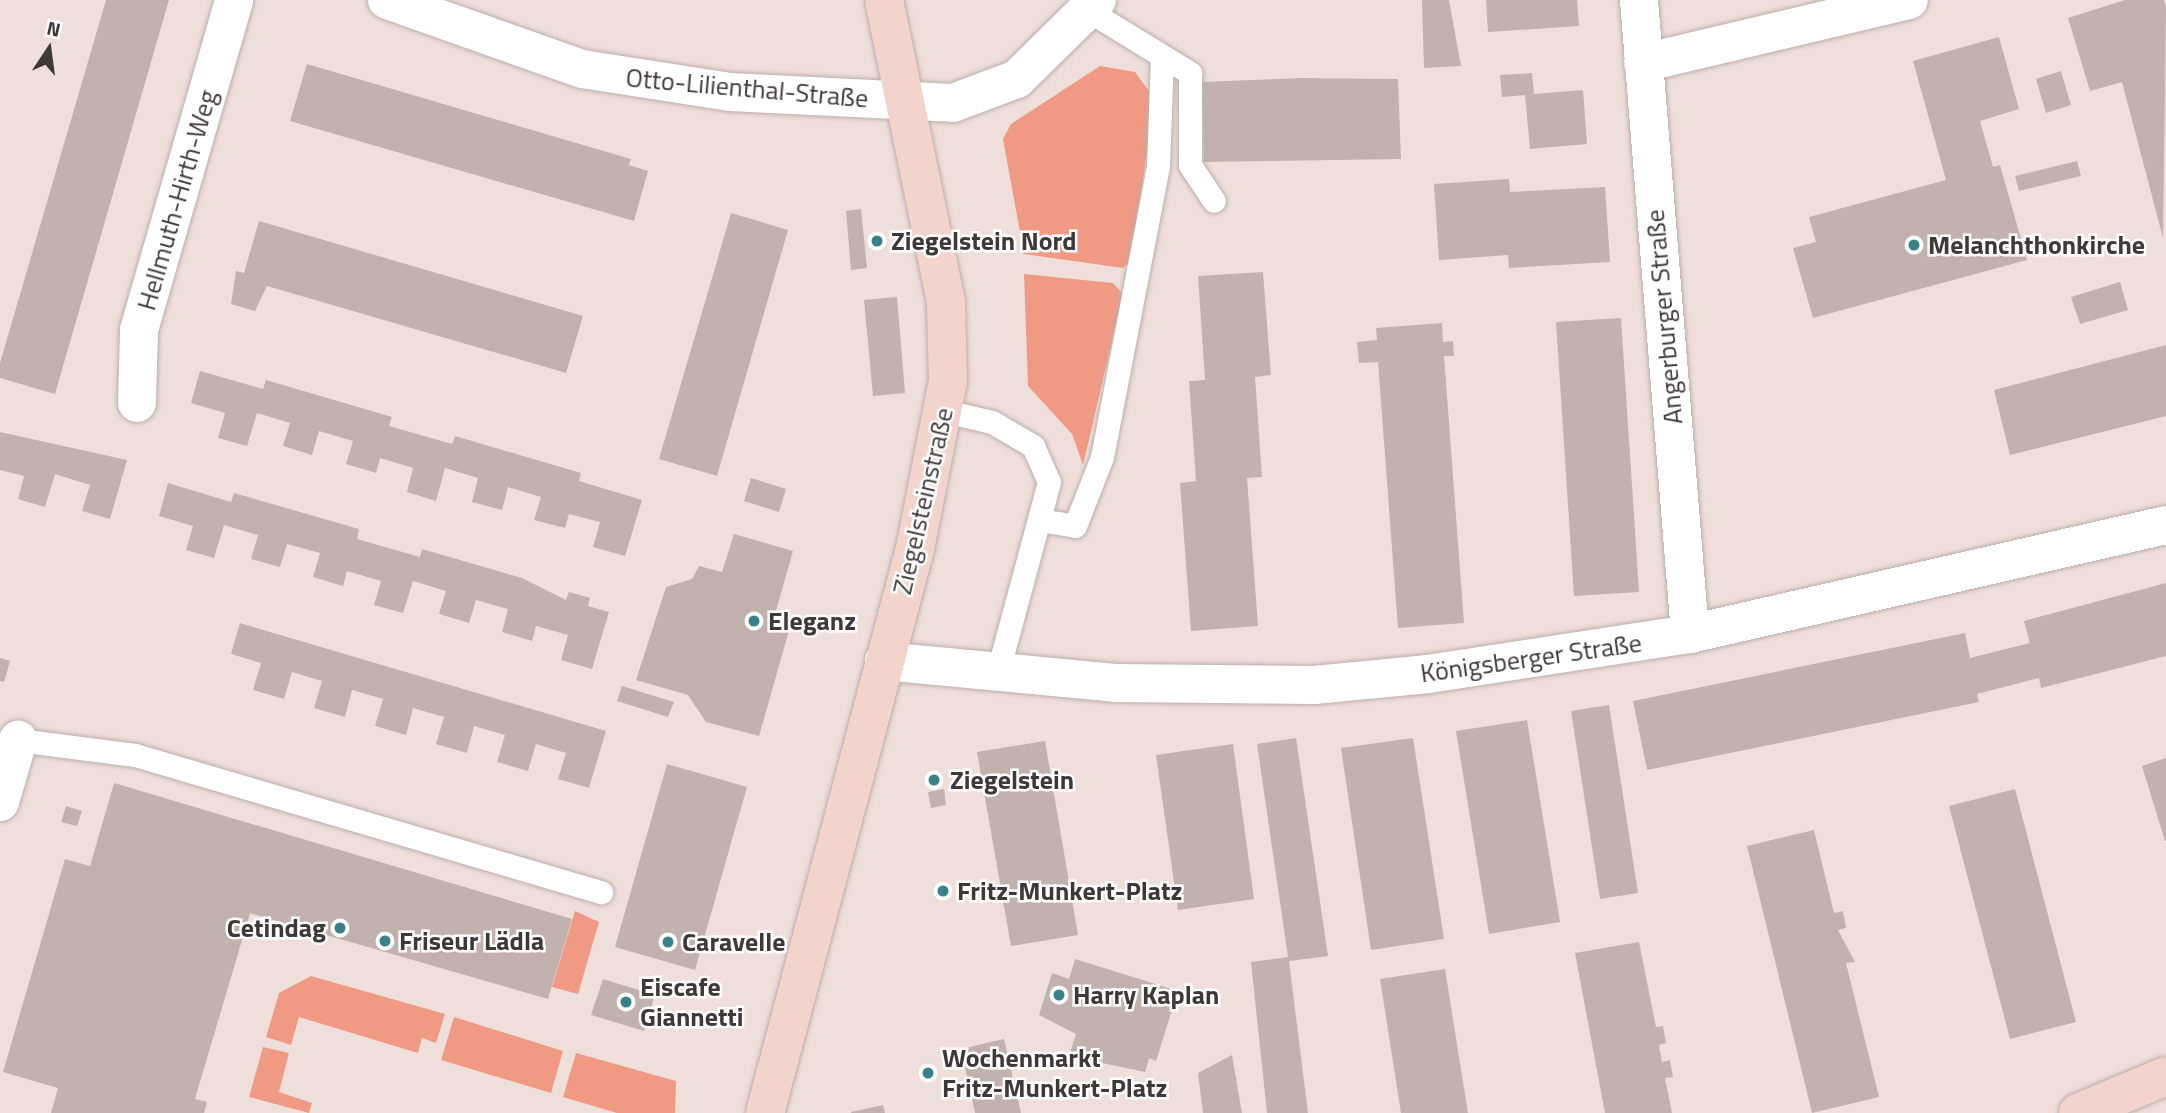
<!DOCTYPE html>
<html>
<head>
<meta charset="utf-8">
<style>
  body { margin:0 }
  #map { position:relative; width:2166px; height:1113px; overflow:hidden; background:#efdfdb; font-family:"Titillium Web",sans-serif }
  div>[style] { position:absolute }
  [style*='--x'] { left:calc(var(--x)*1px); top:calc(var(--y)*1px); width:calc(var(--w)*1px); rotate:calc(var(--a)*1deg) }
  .green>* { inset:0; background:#f09a84 }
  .building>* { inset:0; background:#c2b2ae }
  .roads { filter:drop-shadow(0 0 2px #bdaeaa) drop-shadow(0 0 2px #bdaeaa) }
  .lane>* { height:23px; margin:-11.5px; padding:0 11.5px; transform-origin:11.5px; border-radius:11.5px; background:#fff }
  .street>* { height:38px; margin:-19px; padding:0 19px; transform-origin:19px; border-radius:19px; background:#fff }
  .secondary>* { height:38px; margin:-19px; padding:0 19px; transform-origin:19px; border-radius:19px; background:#f3d4cc }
  .dots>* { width:19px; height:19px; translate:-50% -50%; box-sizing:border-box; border:4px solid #fff; border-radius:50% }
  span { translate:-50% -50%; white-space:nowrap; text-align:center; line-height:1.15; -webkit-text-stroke:5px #fff; paint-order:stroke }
  .street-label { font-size:26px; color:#3e3837 }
  .poi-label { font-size:26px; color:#3e3837; font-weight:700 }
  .left { translate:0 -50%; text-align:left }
  .right { translate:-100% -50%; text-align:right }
  .north { position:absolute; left:14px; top:14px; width:70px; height:70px; -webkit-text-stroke:5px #fff; paint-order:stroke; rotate:13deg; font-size:19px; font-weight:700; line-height:28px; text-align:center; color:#3e3837 }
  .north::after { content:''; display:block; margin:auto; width:24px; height:32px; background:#3e3837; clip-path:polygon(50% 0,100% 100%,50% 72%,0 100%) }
</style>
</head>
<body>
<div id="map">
  <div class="green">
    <div style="clip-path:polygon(1100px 66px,1135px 72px,1149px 91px,1149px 138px,1131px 261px,1123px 268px,1024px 254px,1003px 139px,1011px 124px)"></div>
    <div style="clip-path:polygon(1024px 274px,1113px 283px,1123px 294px,1083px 465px,1072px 434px,1028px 386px)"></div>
    <div style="clip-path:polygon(575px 911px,599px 922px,578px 994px,552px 987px)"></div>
    <div style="clip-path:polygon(311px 976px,445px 1014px,436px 1043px,422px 1038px,418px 1053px,299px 1017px,291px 1045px,266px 1037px,279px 993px)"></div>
    <div style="clip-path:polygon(454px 1017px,563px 1051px,551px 1093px,441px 1060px)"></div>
    <div style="clip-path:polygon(263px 1047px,289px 1053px,279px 1092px,312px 1103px,309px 1113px,249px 1097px)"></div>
    <div style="clip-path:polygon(576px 1053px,676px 1081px,675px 1113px,617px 1113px,563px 1097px)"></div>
  </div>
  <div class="building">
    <div style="clip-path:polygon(106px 0,169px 0,55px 394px,0 378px,0 363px)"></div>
    <div style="clip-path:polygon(1422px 0,1449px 0,1461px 66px,1424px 68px)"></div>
    <div style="clip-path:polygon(1486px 0,1577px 0,1579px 26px,1488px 32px)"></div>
    <div style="clip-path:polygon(2125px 0,2164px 0,2166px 8px,2163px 238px,2122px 82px,2090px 91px,2068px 18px)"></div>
    <div style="clip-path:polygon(1999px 37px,2019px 109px,1980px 121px,1993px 167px,2000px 165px,2027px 260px,1813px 318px,1793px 248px,1816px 242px,1809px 217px,1946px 180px,1913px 61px)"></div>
    <div style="clip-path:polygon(307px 64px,631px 159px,629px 165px,648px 171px,634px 221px,290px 121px)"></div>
    <div style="clip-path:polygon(2061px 71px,2071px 105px,2046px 113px,2036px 79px)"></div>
    <div style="clip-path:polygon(1532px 73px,1534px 94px,1583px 90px,1587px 144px,1530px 149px,1525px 95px,1502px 97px,1500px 75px)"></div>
    <div style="clip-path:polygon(1300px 78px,1398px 79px,1401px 159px,1204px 162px,1202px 82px)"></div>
    <div style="clip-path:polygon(2077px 161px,2081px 176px,2019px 191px,2015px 176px)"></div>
    <div style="clip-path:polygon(1509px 179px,1510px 192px,1605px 187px,1610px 262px,1509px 268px,1508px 255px,1439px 260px,1434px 184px)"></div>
    <div style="clip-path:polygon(861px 209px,867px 268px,851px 270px,846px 211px)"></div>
    <div style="clip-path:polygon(731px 213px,788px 230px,717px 476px,659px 459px)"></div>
    <div style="clip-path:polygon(259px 221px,583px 316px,566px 373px,267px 286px,255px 311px,231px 304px,236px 271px,244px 273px)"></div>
    <div style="clip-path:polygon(1263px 272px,1271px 375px,1255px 377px,1262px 477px,1247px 478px,1258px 626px,1191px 631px,1180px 483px,1196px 481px,1189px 381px,1205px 380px,1198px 276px)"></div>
    <div style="clip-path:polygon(2120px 282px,2128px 310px,2080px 324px,2071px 297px)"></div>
    <div style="clip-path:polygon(897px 297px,905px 393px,873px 396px,864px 300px)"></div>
    <div style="clip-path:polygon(1621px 318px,1639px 592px,1574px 596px,1556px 322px)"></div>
    <div style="clip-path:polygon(1442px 323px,1443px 342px,1453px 341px,1454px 356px,1444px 356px,1464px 623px,1398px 628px,1378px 362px,1359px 363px,1357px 342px,1377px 340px,1376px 328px)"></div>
    <div style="clip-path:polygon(2166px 345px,2166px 416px,2010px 455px,1994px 390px)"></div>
    <div style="clip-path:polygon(200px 371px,263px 389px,266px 380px,392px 417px,389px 426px,452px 444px,455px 436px,581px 473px,579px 481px,642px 500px,625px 556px,593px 547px,600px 522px,569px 514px,565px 528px,534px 520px,541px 497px,508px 487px,502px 510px,472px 502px,478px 478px,445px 468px,436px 501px,407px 492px,413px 468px,380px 458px,376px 473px,346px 464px,353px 441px,319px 431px,312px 455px,283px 446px,290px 423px,257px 413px,247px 446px,218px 438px,225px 413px,191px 403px)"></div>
    <div style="clip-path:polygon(0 432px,127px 460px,110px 519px,82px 511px,90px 485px,55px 474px,45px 507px,18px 499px,24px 476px,0 470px)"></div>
    <div style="clip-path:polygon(751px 478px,786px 489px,779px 512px,744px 501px)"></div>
    <div style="clip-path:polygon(168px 483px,231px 502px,234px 493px,359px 529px,357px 539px,420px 557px,422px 549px,522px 578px,566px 600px,569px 592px,590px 598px,588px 606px,609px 612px,592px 669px,561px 660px,568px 635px,536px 626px,532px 641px,502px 632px,508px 609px,476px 600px,469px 623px,439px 614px,446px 591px,413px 581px,403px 613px,374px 605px,381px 581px,347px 571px,343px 586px,313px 577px,320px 553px,287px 544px,280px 567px,251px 559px,258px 535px,224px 525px,214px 558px,186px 550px,193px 526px,159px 516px)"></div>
    <div style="clip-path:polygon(734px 534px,793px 551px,776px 611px,790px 627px,759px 736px,706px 722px,688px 695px,636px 680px,666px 587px,692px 579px,699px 566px,722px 572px)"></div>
    <div style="clip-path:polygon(2166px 583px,2166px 656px,2041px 688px,2039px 678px,1977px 694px,1979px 702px,1647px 770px,1633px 701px,1965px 633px,1970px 658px,2030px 643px,2024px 621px)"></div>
    <div style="clip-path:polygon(240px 623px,606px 731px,589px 788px,558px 779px,566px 753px,536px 744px,528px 771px,497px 762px,505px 735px,474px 726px,467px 753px,436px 744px,444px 717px,413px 708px,406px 735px,375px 726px,383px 699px,352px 690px,345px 717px,314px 708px,322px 681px,292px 672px,284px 699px,253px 690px,261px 663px,231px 654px)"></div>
    <div style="clip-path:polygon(0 658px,10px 661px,4px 682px,0 681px)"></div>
    <div style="clip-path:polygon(622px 686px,674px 702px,668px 717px,617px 701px)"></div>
    <div style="clip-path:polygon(1609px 705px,1638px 893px,1600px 899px,1571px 711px)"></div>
    <div style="clip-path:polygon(1527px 720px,1560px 922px,1489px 934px,1456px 731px)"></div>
    <div style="clip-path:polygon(1296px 738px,1328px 956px,1289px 961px,1308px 1113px,1267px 1113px,1251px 962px,1288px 957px,1257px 744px)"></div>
    <div style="clip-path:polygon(1413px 738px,1444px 939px,1371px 950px,1341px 748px)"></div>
    <div style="clip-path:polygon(1045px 741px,1078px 935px,1011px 946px,977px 752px)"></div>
    <div style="clip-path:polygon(1233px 744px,1254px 899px,1178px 910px,1156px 755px)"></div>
    <div style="clip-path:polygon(2166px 758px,2166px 841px,2165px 841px,2142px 766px)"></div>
    <div style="clip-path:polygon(667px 764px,747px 787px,695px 970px,615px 947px)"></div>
    <div style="clip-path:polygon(114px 783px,572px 919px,548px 999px,250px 913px,195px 1099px,207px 1102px,204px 1113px,51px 1113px,58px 1088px,3px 1072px,65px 859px,90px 866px)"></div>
    <div style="clip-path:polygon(944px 789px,946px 805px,931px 808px,928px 792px)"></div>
    <div style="clip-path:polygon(2015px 789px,2076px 1022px,2010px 1039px,1949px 806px)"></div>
    <div style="clip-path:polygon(66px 806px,82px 811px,77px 826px,61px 822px)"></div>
    <div style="clip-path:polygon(1814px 830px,1834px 913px,1843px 911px,1846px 928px,1838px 930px,1855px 962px,1846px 963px,1879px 1097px,1812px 1113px,1747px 846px)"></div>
    <div style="clip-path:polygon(1639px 942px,1656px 1027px,1663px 1026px,1666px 1043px,1659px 1045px,1662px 1062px,1670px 1060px,1673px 1077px,1665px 1078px,1672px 1113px,1605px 1113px,1575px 953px)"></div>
    <div style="clip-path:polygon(1075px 959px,1178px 991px,1156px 1061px,1149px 1058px,1145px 1072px,1069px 1056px,1076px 1034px,1039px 1015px,1052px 973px,1069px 979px)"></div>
    <div style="clip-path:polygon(1445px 969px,1468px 1113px,1401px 1113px,1380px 979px)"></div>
    <div style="clip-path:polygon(603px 979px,655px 995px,644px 1031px,591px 1015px)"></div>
    <div style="clip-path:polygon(1004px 1039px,1021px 1113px,975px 1113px,961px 1049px)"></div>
    <div style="clip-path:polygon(1232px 1055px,1242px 1113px,1203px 1113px,1198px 1073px)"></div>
    <div style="clip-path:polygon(883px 1105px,885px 1113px,851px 1113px,851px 1112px)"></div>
  </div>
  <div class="roads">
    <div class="lane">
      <div style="--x:1089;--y:11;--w:119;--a:31.5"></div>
      <div style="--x:1190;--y:73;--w:92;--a:90"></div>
      <div style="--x:1190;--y:165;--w:43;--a:56.3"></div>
      <div style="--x:945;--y:411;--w:48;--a:13.2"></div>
      <div style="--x:992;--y:422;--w:48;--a:30.3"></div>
      <div style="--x:1033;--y:446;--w:39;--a:66"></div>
      <div style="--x:1049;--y:482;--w:200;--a:105.1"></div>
      <div style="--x:1039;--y:520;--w:36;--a:9"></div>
      <div style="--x:1075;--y:526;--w:74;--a:-68.6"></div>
      <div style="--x:1102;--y:457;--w:296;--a:-79.1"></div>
      <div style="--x:1158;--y:166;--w:110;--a:-87.9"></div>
      <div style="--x:18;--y:740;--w:118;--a:7.3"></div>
      <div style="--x:135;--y:755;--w:486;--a:16.4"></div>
    </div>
    <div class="street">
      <div style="--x:387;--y:0;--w:207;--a:19.5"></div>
      <div style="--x:582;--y:69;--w:150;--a:8.8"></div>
      <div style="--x:730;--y:92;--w:223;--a:2.8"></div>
      <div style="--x:953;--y:103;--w:68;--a:-20.6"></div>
      <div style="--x:1017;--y:79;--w:112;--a:-44.6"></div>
      <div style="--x:1639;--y:0;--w:636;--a:85.4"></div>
      <div style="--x:1643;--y:63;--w:273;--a:-13.3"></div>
      <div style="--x:137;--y:403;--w:73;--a:-88.4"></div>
      <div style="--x:139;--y:330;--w:343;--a:-73.9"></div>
      <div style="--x:884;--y:661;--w:232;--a:5.4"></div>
      <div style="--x:1115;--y:683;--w:199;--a:0.6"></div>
      <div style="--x:1314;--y:685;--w:115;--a:-5.5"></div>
      <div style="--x:1428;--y:674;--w:265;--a:-8.7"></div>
      <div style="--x:1690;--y:634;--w:488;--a:-12.9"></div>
      <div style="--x:0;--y:802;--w:65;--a:-73.8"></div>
    </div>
    <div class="secondary">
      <div style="--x:765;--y:1113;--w:584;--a:-75.11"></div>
      <div style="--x:915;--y:549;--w:171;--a:-78.9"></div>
      <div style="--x:948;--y:381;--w:79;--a:-91.5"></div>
      <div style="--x:946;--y:302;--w:308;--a:-101.6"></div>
      <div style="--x:2078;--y:1113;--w:95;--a:-22.8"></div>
    </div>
  </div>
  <div class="dots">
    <div style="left:877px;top:241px;background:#398189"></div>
    <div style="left:1914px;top:245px;background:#398189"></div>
    <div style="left:754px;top:621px;background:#398189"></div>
    <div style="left:934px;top:780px;background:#398189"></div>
    <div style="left:943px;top:891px;background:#398189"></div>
    <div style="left:340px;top:928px;background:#398189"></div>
    <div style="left:385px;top:941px;background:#398189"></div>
    <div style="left:668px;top:942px;background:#398189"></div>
    <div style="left:1059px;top:995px;background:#398189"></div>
    <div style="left:626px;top:1002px;background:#398189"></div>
    <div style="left:928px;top:1073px;background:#398189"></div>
  </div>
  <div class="street-label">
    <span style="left:747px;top:88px;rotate:5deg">Otto-Lilienthal-Straße</span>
    <span style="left:177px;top:200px;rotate:-74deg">Hellmuth-Hirth-Weg</span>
    <span style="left:1664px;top:317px;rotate:-95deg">Angerburger Straße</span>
    <span style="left:923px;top:501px;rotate:-77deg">Ziegelsteinstraße</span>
    <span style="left:1531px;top:658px;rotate:-8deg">Königsberger Straße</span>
  </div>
  <div class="poi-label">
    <span class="left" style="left:891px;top:241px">Ziegelstein Nord</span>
    <span class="left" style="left:1928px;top:245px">Melanchthonkirche</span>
    <span class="left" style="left:768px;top:621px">Eleganz</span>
    <span class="left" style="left:950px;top:780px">Ziegelstein</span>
    <span class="left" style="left:957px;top:891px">Fritz-Munkert-Platz</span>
    <span class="right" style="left:326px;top:928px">Cetindag</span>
    <span class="left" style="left:399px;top:941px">Friseur Lädla</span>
    <span class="left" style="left:682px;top:942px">Caravelle</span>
    <span class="left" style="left:640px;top:1002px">Eiscafe<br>Giannetti</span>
    <span class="left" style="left:1073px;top:995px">Harry Kaplan</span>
    <span class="left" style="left:942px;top:1073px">Wochenmarkt<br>Fritz-Munkert-Platz</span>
  </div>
  <div class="north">N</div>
</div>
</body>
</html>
